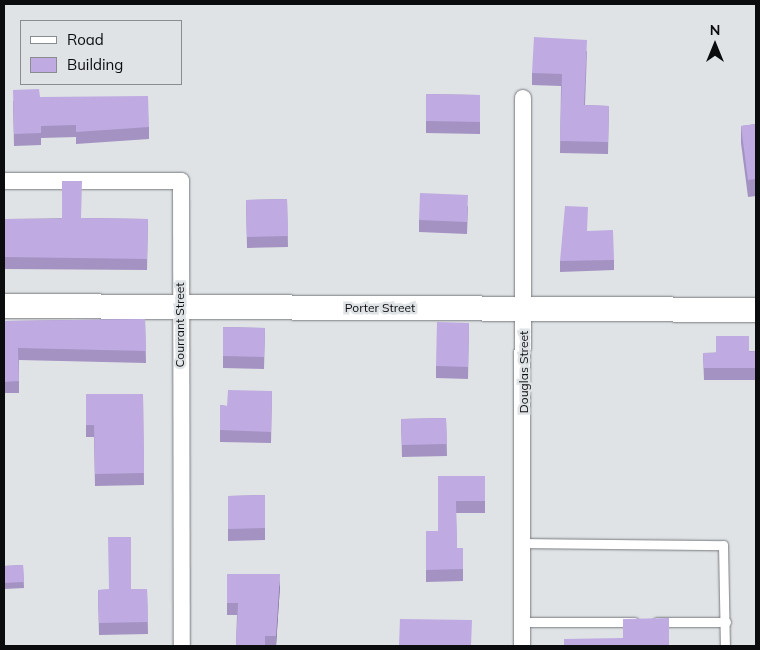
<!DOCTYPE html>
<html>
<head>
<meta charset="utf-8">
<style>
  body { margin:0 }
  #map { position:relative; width:760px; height:650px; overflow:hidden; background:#dfe3e6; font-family:Mulish,sans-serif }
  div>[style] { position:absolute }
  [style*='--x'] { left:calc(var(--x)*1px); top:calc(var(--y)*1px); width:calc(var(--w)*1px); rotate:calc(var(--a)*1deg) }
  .roads { filter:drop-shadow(0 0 1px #777a7d) drop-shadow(0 0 1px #777a7d) }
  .lane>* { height:9px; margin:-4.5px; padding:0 4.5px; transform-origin:4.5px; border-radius:4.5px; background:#fff }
  .street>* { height:16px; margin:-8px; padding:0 8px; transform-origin:8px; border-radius:8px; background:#fff }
  .secondary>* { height:24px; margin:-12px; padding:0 12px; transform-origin:12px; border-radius:12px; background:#fff }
  .wall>* { inset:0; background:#a492c2 }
  .shaded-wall>* { inset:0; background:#86779e }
  .building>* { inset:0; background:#bfaae1 }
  span { translate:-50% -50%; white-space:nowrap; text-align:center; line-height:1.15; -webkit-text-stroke:5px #dfe3e6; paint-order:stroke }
  .street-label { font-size:12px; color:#0b0c0d }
  .frame { position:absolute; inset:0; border:5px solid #0b0c0d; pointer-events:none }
  .legend { position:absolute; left:20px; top:20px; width:162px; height:65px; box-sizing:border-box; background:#dfe3e6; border:1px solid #8a8d8f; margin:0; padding:6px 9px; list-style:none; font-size:15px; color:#0b0c0d }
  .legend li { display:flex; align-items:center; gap:10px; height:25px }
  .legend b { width:25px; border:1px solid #8a8d8f }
  .north { position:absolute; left:690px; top:20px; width:50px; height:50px; -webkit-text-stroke:4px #dfe3e6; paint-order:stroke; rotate:0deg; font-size:14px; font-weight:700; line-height:20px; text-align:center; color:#0b0c0d }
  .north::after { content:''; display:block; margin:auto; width:18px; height:22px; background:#0b0c0d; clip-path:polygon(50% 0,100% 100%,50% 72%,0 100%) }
</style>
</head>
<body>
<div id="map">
  <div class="roads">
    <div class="lane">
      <div style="--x:523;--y:543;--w:200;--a:0.6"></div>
      <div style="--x:723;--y:545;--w:101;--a:88.9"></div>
      <div style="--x:522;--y:622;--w:112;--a:0"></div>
      <div style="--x:657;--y:622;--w:69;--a:0"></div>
    </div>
    <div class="street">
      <div style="--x:4;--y:181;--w:177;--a:0"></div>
      <div style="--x:181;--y:181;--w:465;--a:89.9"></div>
      <div style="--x:522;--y:646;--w:548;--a:-89.9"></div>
    </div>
    <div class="secondary">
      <div style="--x:4;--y:306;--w:752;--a:0.3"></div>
    </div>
  </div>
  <div class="wall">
    <div style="clip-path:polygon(587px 51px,585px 105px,609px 106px,608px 154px,560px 153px,561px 86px,532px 85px,532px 73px)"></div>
    <div style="clip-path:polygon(426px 94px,480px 95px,480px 134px,426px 133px)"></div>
    <div style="clip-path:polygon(40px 97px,149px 127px,149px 139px,76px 144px,76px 137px,41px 138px,41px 145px,14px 146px,13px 101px)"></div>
    <div style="clip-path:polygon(756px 124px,756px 196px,748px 197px,741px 143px,741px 126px)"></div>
    <div style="clip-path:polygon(287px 199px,288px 247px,247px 248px,246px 200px)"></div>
    <div style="clip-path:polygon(468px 206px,467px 234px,419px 232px,419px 220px)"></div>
    <div style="clip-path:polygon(82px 218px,148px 219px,147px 270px,4px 269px,4px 219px)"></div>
    <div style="clip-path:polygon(588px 231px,614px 260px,614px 270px,560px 272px,560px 261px)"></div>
    <div style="clip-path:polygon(145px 319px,146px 363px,19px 360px,19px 393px,4px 393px,4px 321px)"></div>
    <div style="clip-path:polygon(469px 323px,468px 379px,436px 378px,436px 366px)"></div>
    <div style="clip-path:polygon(223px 327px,265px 328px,264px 369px,223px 368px)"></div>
    <div style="clip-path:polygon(756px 351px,756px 380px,704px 380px,703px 353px)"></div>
    <div style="clip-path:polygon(272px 391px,271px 443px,220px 442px,220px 405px,227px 406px)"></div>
    <div style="clip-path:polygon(86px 394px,143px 394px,144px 485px,95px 486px,94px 437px,86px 437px)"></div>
    <div style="clip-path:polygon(446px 418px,447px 456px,402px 457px,401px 419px)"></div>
    <div style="clip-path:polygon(438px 476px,485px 476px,485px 513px,456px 513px,457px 548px,463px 548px,463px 581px,426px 582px,426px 531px,438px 531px)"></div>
    <div style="clip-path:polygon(265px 495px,265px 540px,228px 541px,228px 496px)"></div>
    <div style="clip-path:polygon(23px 565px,24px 588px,4px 589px,4px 566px)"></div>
    <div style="clip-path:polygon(227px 574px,280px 586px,276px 646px,236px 646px,237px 615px,227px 615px)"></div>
    <div style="clip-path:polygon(131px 589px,147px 589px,148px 634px,99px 635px,98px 590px)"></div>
  </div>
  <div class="shaded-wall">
    <div style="clip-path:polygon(280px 574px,280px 586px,276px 646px,276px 636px)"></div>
  </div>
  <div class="building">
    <div style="clip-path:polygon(534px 37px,587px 40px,584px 105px,609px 106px,608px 142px,560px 141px,562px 74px,532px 73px)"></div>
    <div style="clip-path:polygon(39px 89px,40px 97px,148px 96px,149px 127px,76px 132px,76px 125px,41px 126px,41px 133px,14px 134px,13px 90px)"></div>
    <div style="clip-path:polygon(426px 94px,480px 95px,480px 122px,426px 121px)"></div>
    <div style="clip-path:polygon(756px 124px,756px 179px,748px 180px,741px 126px)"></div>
    <div style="clip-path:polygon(62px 181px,82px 181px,81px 218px,148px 219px,147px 259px,4px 257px,4px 219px,62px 219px)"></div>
    <div style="clip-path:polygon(420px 193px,468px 195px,467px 222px,419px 220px)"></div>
    <div style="clip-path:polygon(287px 199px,288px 236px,247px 237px,246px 200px)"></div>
    <div style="clip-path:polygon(565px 206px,588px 207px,587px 231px,613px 230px,614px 260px,560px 261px)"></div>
    <div style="clip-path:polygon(145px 319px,146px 351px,18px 348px,19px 381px,4px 382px,4px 321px)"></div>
    <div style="clip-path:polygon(437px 322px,469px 323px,468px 367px,436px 366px)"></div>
    <div style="clip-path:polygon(223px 327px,265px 328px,264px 357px,223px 356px)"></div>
    <div style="clip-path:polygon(716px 336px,749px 336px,749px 352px,756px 351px,756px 368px,704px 368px,703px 353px,716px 353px)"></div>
    <div style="clip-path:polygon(228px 390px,272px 391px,271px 432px,220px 430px,220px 405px,227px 406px)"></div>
    <div style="clip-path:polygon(86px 394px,143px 394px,144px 473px,95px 474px,94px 425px,86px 425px)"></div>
    <div style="clip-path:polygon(446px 418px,447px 444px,402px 445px,401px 419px)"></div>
    <div style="clip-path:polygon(438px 476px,485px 476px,485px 501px,456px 501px,457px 548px,463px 548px,463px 569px,426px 570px,426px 531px,438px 531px)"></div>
    <div style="clip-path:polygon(265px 495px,265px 528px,228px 529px,228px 496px)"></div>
    <div style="clip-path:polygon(108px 537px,131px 537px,131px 589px,147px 589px,148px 622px,99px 623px,98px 590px,109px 589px)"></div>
    <div style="clip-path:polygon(23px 565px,24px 582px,4px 583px,4px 566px)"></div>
    <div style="clip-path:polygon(227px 574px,280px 574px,276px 636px,265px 636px,265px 646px,236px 646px,238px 603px,227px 603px)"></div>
    <div style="clip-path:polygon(669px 618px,669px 646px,564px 646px,564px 639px,623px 638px,623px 619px)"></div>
    <div style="clip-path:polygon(400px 619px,472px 620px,471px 646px,399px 646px)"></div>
  </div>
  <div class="street-label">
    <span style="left:380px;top:308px">Porter Street</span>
    <span style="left:180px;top:325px;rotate:-90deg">Courrant Street</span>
    <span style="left:524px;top:372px;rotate:-90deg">Douglas Street</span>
  </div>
  <div class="frame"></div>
  <ul class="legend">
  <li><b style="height:6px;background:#fff"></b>Road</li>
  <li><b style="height:14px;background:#bfaae1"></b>Building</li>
  </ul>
  <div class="north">N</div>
</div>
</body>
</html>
